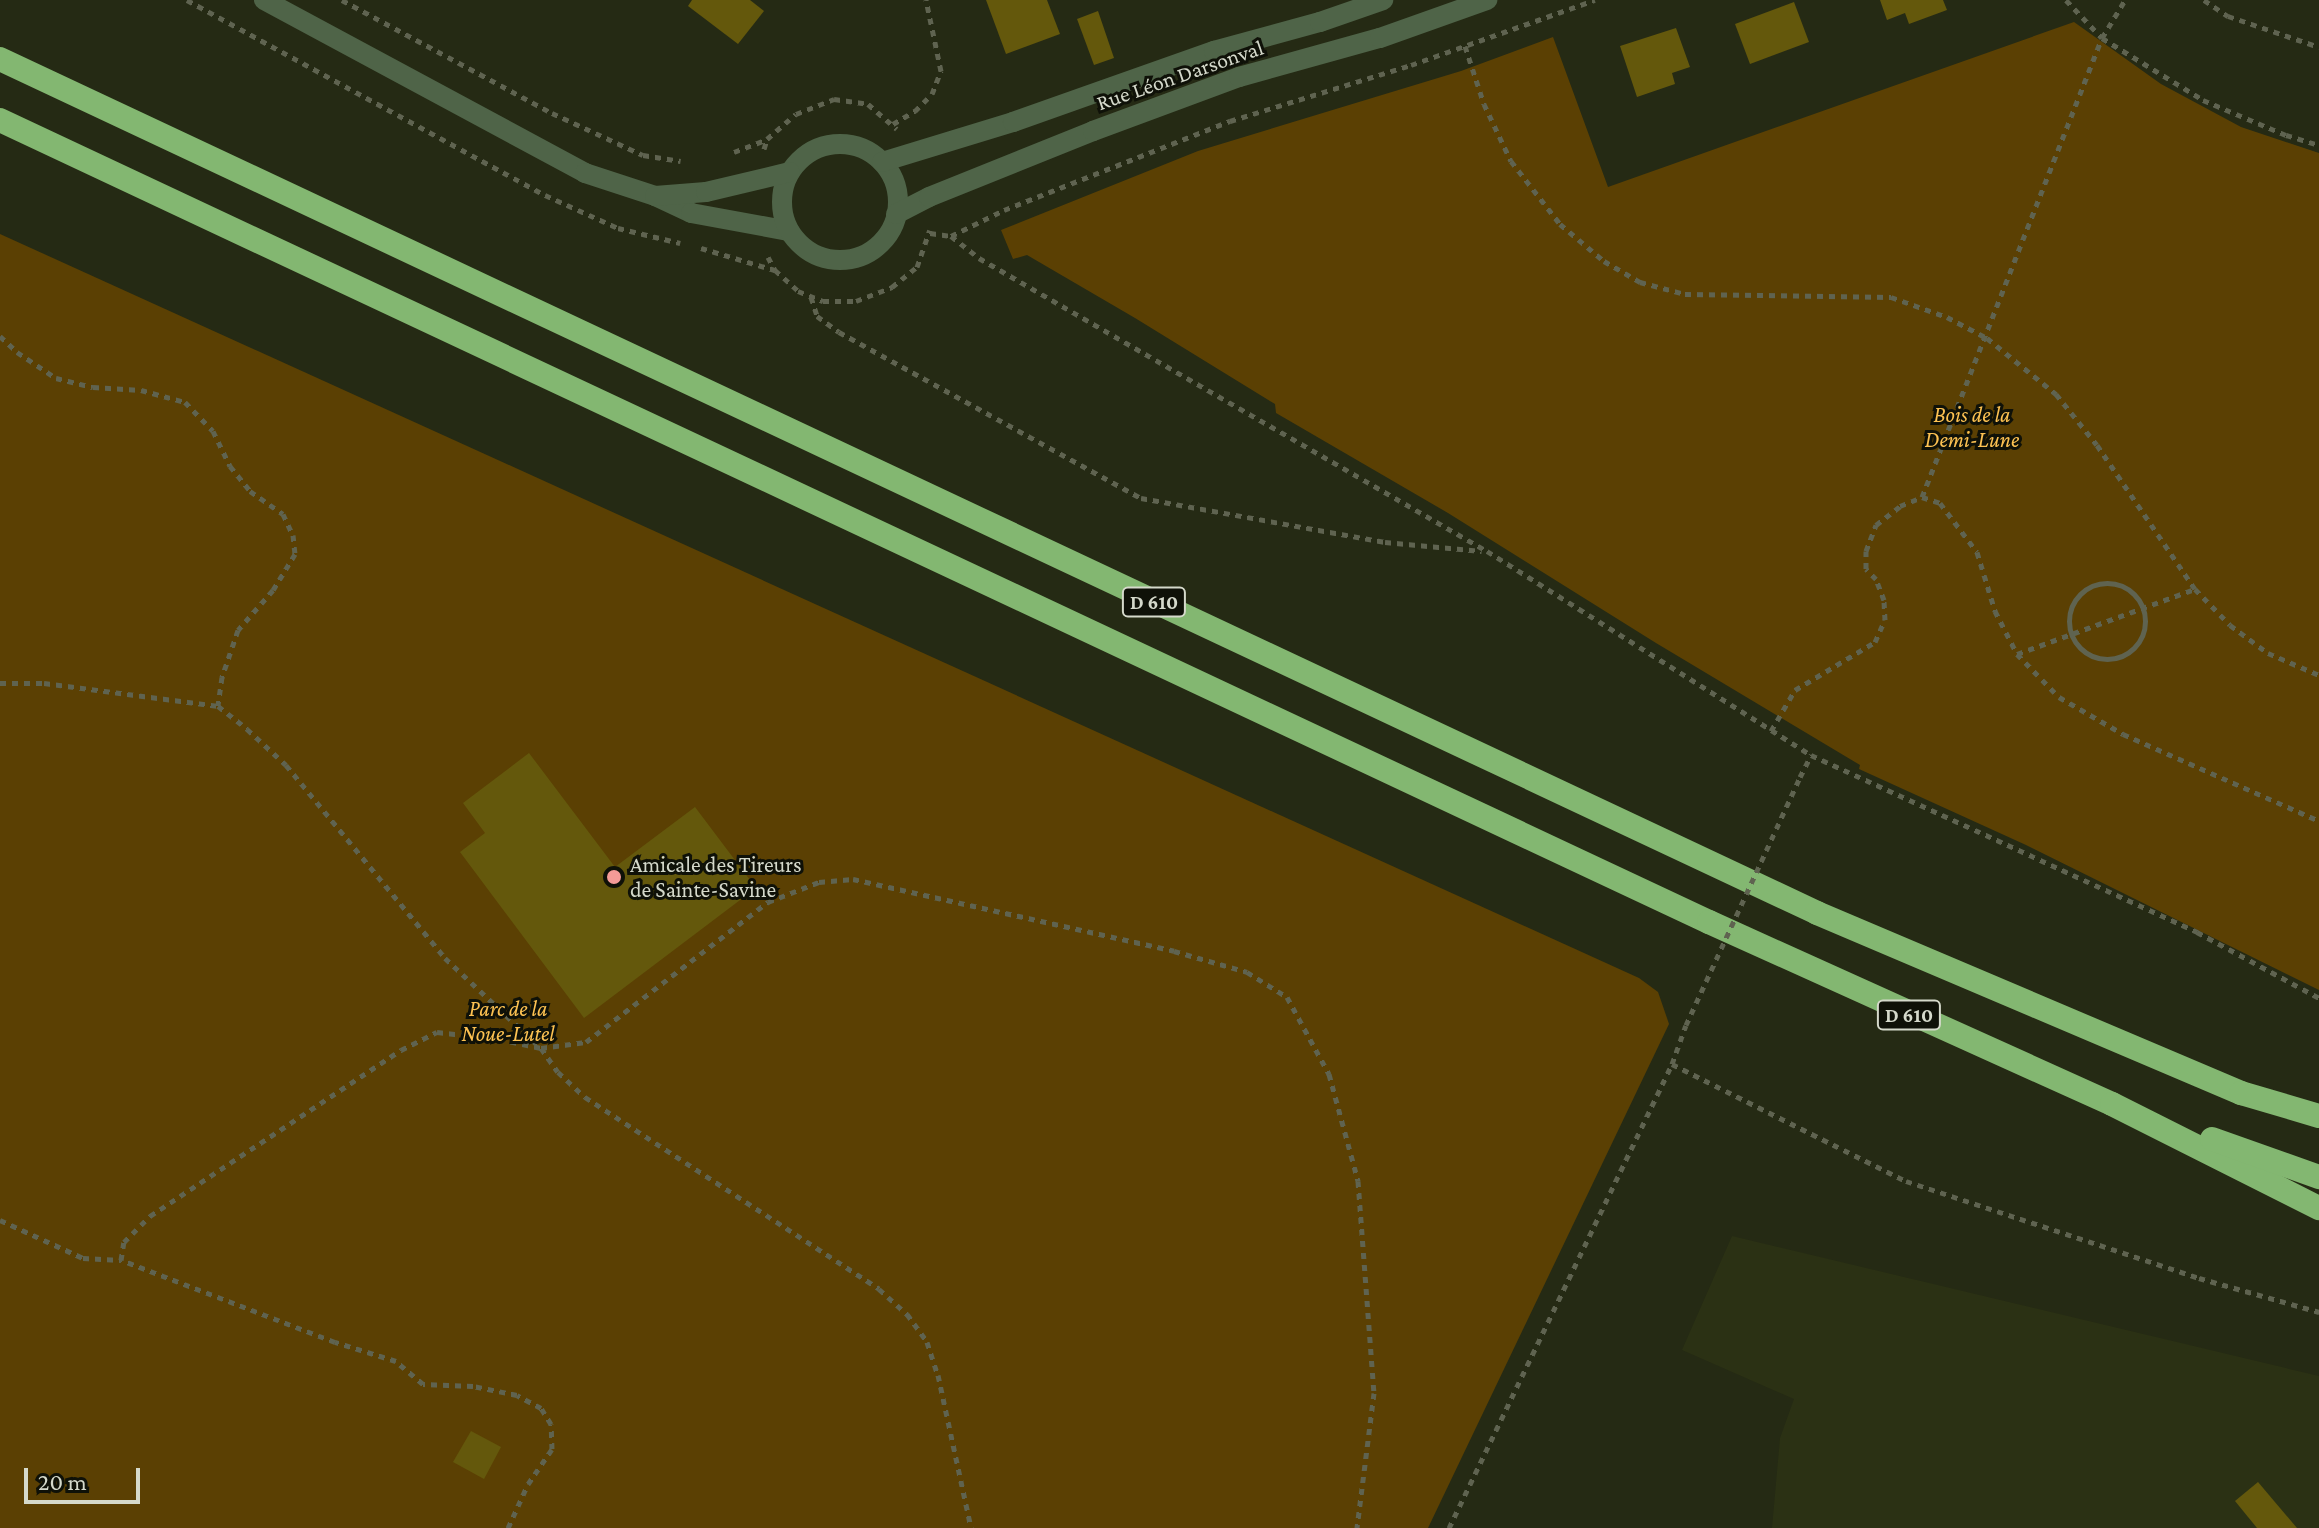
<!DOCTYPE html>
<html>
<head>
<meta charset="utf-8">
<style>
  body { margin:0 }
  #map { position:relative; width:2319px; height:1528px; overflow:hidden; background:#252a14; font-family:"Crimson Pro",serif }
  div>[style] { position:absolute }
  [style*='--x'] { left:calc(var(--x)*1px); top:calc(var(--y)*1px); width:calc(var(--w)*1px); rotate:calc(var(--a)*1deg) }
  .built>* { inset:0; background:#2b3114 }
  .green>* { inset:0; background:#5b4003 }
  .building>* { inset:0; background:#64580c }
  .path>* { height:5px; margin-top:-2.5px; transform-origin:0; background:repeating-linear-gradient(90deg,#5f6350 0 6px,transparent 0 12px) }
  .path>.ring { margin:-2.5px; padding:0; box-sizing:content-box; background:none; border:5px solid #5f6350; border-radius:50% }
  .minor>* { height:20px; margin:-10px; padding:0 10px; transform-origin:10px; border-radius:10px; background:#4f6448 }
  .minor>.ring { margin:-10px; padding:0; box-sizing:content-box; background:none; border:20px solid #4f6448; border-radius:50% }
  .highway>* { height:24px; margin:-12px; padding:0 12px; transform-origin:12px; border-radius:12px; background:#83b771 }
  .path-bridge>* { height:5px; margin-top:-2.5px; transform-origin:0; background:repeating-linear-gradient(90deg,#5f6350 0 6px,transparent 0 12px) }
  .dots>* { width:22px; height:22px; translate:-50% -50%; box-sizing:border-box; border:4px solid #0f1108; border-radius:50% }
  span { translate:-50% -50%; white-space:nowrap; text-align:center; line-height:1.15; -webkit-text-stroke:6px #0f1108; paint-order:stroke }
  .shield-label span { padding:2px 6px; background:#0f1108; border:2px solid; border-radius:6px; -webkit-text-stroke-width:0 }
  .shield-label { font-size:20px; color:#d5d9cb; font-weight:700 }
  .street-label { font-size:22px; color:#d5d9cb }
  .park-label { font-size:22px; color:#fdc252; font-style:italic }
  .poi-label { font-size:22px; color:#d5d9cb }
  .left { translate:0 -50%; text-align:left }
  .scale { position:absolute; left:24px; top:1468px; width:116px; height:36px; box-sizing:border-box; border:4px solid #d5d9cb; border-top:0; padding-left:10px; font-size:24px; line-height:28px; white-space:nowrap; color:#d5d9cb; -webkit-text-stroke:6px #0f1108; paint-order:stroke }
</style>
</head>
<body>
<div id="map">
  <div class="built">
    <div style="clip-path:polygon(1732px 1236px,2319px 1376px,2319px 1528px,1772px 1528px,1780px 1438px,1794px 1399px,1682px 1350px)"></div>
  </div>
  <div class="green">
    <div style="clip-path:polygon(2074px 22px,2161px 84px,2241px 127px,2319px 153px,2319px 990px,2026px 845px,1859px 769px,1860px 765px,1656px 643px,1448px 513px,1276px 413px,1275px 404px,1135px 318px,1027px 255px,1013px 259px,1001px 230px,1198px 151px,1461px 71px,1553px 37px,1608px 187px)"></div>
    <div style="clip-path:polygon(0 234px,1639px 978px,1658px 992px,1669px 1024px,1428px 1528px,0 1528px)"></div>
  </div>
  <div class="building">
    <div style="clip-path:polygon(692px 0,750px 0,764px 11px,738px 44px,688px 6px)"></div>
    <div style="clip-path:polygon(986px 0,1047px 0,1060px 34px,1006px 54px)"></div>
    <div style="clip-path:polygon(1880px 0,1943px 0,1947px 10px,1909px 24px,1905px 13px,1887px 20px)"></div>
    <div style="clip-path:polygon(1794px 2px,1809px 42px,1750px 64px,1735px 24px)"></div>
    <div style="clip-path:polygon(1098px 11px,1114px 58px,1094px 65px,1077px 19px)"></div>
    <div style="clip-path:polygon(1676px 28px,1690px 67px,1672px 73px,1675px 84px,1637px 97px,1620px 46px)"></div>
    <div style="clip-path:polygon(529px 753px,615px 867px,695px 807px,756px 888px,584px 1018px,460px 852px,485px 833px,463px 803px)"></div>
    <div style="clip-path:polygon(471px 1431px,501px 1447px,484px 1479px,453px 1462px)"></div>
    <div style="clip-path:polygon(2258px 1482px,2297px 1528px,2257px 1528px,2235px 1501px)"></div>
  </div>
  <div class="path">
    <div style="--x:187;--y:0;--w:408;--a:28.6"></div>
    <div style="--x:545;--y:195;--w:80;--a:24.3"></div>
    <div style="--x:618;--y:228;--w:64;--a:13.6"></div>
    <div style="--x:342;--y:0;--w:238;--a:28.3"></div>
    <div style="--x:552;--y:113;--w:100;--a:24.8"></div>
    <div style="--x:643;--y:155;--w:38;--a:9"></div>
    <div style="--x:2066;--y:0;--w:52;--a:46.5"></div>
    <div style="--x:2102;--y:38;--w:119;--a:31.5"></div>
    <div style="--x:2203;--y:100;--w:90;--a:22.9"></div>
    <div style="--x:2286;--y:135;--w:34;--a:17"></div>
    <div style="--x:2204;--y:0;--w:29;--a:34"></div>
    <div style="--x:2228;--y:16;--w:96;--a:18.8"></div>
    <div style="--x:1465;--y:46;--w:61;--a:71.9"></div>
    <div style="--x:1484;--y:104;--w:63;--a:64.7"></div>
    <div style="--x:1511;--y:161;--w:80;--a:52.1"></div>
    <div style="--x:1560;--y:224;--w:57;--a:40.1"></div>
    <div style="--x:1604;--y:261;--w:42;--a:30.3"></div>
    <div style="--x:1640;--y:282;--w:47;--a:14.9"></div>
    <div style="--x:1685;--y:294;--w:206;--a:0.8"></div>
    <div style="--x:1891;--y:297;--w:59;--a:19.7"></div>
    <div style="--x:1947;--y:317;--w:45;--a:27.7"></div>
    <div style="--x:1987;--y:338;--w:89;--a:39.1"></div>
    <div style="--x:2056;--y:394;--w:65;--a:51.2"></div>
    <div style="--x:2097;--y:445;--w:174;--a:55.8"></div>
    <div style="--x:2195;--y:589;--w:50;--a:45.8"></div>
    <div style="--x:2230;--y:625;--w:47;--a:36.4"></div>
    <div style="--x:2268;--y:653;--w:56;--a:23.3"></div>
    <div style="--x:893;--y:124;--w:26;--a:-31"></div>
    <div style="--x:915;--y:111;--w:24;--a:-45"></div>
    <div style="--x:932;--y:94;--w:25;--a:-69"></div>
    <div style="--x:941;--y:71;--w:73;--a:-101.9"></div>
    <div style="--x:764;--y:149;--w:10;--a:-73"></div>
    <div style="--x:767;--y:139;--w:38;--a:-41"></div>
    <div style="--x:796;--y:114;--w:41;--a:-21.5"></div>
    <div style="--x:834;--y:99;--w:34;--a:8"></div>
    <div style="--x:868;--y:104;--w:38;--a:41"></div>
    <div style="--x:734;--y:152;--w:34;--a:-21"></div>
    <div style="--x:930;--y:233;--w:21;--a:8"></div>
    <div style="--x:951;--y:236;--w:59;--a:-26.1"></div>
    <div style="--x:1004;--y:210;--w:243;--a:-21.5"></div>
    <div style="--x:1230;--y:121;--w:189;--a:-17.2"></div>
    <div style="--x:1411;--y:65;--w:195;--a:-19.5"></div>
    <div style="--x:951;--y:236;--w:36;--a:38"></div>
    <div style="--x:979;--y:258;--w:586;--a:29.98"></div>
    <div style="--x:1487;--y:551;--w:383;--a:32.2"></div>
    <div style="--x:1811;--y:755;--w:425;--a:24.6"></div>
    <div style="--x:2197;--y:932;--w:139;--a:28.4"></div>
    <div style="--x:701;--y:248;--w:77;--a:16.6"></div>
    <div style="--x:775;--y:270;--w:31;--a:42"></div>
    <div style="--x:798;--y:291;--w:27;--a:22"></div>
    <div style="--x:823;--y:301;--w:33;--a:0"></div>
    <div style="--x:856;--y:301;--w:39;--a:-21"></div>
    <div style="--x:892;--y:287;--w:32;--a:-39"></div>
    <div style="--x:917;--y:267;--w:39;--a:-71"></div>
    <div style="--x:768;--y:257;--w:15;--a:62"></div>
    <div style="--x:811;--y:297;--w:20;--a:72"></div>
    <div style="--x:817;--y:316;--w:27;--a:36"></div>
    <div style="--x:839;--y:332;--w:345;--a:28.8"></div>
    <div style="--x:1141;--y:498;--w:248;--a:10.2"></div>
    <div style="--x:1385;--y:542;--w:97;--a:5.3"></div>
    <div style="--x:0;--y:336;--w:23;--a:43"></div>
    <div style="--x:17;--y:352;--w:47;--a:33.7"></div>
    <div style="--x:56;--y:378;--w:38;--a:14"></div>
    <div style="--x:93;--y:387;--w:48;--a:3.6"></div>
    <div style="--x:141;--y:390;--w:46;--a:15.3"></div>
    <div style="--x:185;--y:402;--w:40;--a:46"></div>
    <div style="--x:213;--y:431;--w:39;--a:64"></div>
    <div style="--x:230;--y:466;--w:32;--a:51"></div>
    <div style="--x:250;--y:491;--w:40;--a:34.9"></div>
    <div style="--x:283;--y:514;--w:23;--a:65"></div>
    <div style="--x:293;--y:535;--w:19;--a:84"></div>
    <div style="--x:295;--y:554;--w:42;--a:121.4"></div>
    <div style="--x:273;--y:590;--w:53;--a:131.2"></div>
    <div style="--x:238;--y:630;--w:50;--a:108.8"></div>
    <div style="--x:222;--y:677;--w:29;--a:98"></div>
    <div style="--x:1922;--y:497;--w:493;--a:-68.6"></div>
    <div style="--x:2102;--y:38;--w:44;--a:-58.8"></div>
    <div class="ring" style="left:2069px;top:583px;width:71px;height:71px"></div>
    <div style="--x:2017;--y:654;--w:189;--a:-20.1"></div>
    <div style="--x:0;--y:683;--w:44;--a:0"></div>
    <div style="--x:44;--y:683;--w:176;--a:7.5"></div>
    <div style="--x:218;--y:706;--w:37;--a:38"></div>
    <div style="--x:247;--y:729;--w:53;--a:42.7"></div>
    <div style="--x:286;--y:765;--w:250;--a:50.5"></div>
    <div style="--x:445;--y:958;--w:132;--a:43.2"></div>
    <div style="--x:541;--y:1048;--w:29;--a:55"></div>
    <div style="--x:558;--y:1072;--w:37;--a:43"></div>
    <div style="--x:585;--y:1097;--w:351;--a:33.1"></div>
    <div style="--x:879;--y:1289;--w:38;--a:42"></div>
    <div style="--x:907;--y:1314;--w:34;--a:54"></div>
    <div style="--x:927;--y:1342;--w:35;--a:72"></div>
    <div style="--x:938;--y:1375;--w:157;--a:77.8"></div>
    <div style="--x:1771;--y:731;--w:48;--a:-59.7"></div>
    <div style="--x:1795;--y:690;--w:93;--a:-31"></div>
    <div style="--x:1875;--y:642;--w:24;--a:-66"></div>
    <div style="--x:1885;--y:620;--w:20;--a:-93"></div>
    <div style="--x:1884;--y:600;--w:22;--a:-111"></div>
    <div style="--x:1876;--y:579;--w:14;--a:-135"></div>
    <div style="--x:1866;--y:569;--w:18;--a:-90"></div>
    <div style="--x:1866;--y:551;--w:28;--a:-69"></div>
    <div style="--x:1876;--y:525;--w:31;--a:-38"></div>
    <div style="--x:1900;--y:506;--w:24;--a:-22"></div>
    <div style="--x:1922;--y:497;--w:19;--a:18"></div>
    <div style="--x:1940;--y:503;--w:61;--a:52.9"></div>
    <div style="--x:1977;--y:552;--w:62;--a:73"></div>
    <div style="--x:1995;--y:611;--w:48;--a:62.9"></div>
    <div style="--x:2017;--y:654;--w:60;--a:45.7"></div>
    <div style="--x:2059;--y:697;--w:74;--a:30"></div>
    <div style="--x:2123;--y:734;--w:214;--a:23.9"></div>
    <div style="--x:1800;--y:777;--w:25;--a:-63"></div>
    <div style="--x:1672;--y:1064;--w:262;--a:26.6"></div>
    <div style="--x:1906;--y:1181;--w:309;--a:18.3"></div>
    <div style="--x:2199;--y:1278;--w:125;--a:15.8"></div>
    <div style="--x:0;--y:1220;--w:91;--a:24.6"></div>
    <div style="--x:83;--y:1258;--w:38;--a:3"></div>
    <div style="--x:508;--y:1528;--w:48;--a:-65.6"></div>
    <div style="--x:528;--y:1484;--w:42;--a:-55.6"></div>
    <div style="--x:552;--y:1449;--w:25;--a:-92"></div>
    <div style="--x:551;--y:1424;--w:19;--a:-122"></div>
    <div style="--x:541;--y:1408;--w:27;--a:-152"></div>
    <div style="--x:517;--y:1395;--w:45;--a:-168.4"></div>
    <div style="--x:473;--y:1386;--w:50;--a:-177.7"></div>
    <div style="--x:423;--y:1384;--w:35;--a:-140"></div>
    <div style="--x:396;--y:1361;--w:64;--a:-162.7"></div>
    <div style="--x:335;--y:1342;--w:229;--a:-159"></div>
    <div style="--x:121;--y:1260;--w:18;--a:-81"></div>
    <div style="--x:124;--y:1242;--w:37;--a:-45"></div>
    <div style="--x:150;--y:1216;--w:301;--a:-33.5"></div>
    <div style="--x:401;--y:1050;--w:40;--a:-26.6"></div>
    <div style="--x:437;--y:1032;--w:62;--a:6.4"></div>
    <div style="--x:499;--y:1039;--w:43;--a:12.1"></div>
    <div style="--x:541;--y:1048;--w:45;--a:-7.6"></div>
    <div style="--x:586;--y:1042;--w:230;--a:-37.6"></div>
    <div style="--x:768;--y:902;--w:55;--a:-21.4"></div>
    <div style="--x:819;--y:882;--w:34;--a:-5"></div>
    <div style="--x:853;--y:879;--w:329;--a:12.6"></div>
    <div style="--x:1174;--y:951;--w:76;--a:16"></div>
    <div style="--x:1247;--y:972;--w:47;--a:32"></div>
    <div style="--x:1287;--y:997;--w:88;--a:61.4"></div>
    <div style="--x:1329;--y:1074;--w:111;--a:74.8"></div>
    <div style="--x:1358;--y:1181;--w:213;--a:85.7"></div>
    <div style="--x:1374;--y:1393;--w:136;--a:97.2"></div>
    <div style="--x:1449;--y:1528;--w:515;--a:-64.33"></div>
    <div style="--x:1672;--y:1064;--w:41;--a:-70.3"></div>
  </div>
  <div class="minor">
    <div style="--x:264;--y:0;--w:365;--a:28.3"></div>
    <div style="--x:585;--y:173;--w:74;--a:18.2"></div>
    <div style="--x:655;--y:196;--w:40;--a:25"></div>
    <div style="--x:691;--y:213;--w:100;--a:10.4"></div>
    <div class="ring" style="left:782px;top:144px;width:96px;height:96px"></div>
    <div style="--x:882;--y:162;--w:137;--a:-17"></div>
    <div style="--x:1013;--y:122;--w:213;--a:-19.5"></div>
    <div style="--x:1214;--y:51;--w:110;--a:-15.3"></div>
    <div style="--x:1320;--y:22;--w:67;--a:-19.2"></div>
    <div style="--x:655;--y:196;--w:51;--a:-4.5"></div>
    <div style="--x:706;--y:192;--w:86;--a:-13.4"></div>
    <div style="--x:896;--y:214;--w:37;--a:-27"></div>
    <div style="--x:929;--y:197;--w:177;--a:-21.9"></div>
    <div style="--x:1093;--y:131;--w:156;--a:-20.3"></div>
    <div style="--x:1239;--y:77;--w:146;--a:-15.5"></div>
    <div style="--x:1380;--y:38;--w:114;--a:-19.6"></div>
  </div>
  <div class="highway">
    <div style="--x:0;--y:59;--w:2008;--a:25.17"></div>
    <div style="--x:1817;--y:913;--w:461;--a:23"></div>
    <div style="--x:2241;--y:1093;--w:81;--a:16.4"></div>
    <div style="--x:0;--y:120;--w:1888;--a:25.14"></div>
    <div style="--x:1709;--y:922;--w:442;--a:24.3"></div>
    <div style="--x:2112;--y:1104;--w:232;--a:26.7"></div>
    <div style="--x:2212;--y:1139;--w:114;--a:19.6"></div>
  </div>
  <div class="path-bridge">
    <div style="--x:1686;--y:1025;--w:273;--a:-65.3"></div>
  </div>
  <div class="dots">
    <div style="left:614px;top:877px;background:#f59b97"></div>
  </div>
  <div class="shield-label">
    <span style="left:1154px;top:602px">D 610</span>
    <span style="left:1909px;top:1015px">D 610</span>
  </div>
  <div class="street-label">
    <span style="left:1180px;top:75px;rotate:-19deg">Rue Léon Darsonval</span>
  </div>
  <div class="park-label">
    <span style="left:1972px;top:427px">Bois de la<br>Demi-Lune</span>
    <span style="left:508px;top:1021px">Parc de la<br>Noue-Lutel</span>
  </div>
  <div class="poi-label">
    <span class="left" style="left:630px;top:877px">Amicale des Tireurs<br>de Sainte-Savine</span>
  </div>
  <div class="scale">20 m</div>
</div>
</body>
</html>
